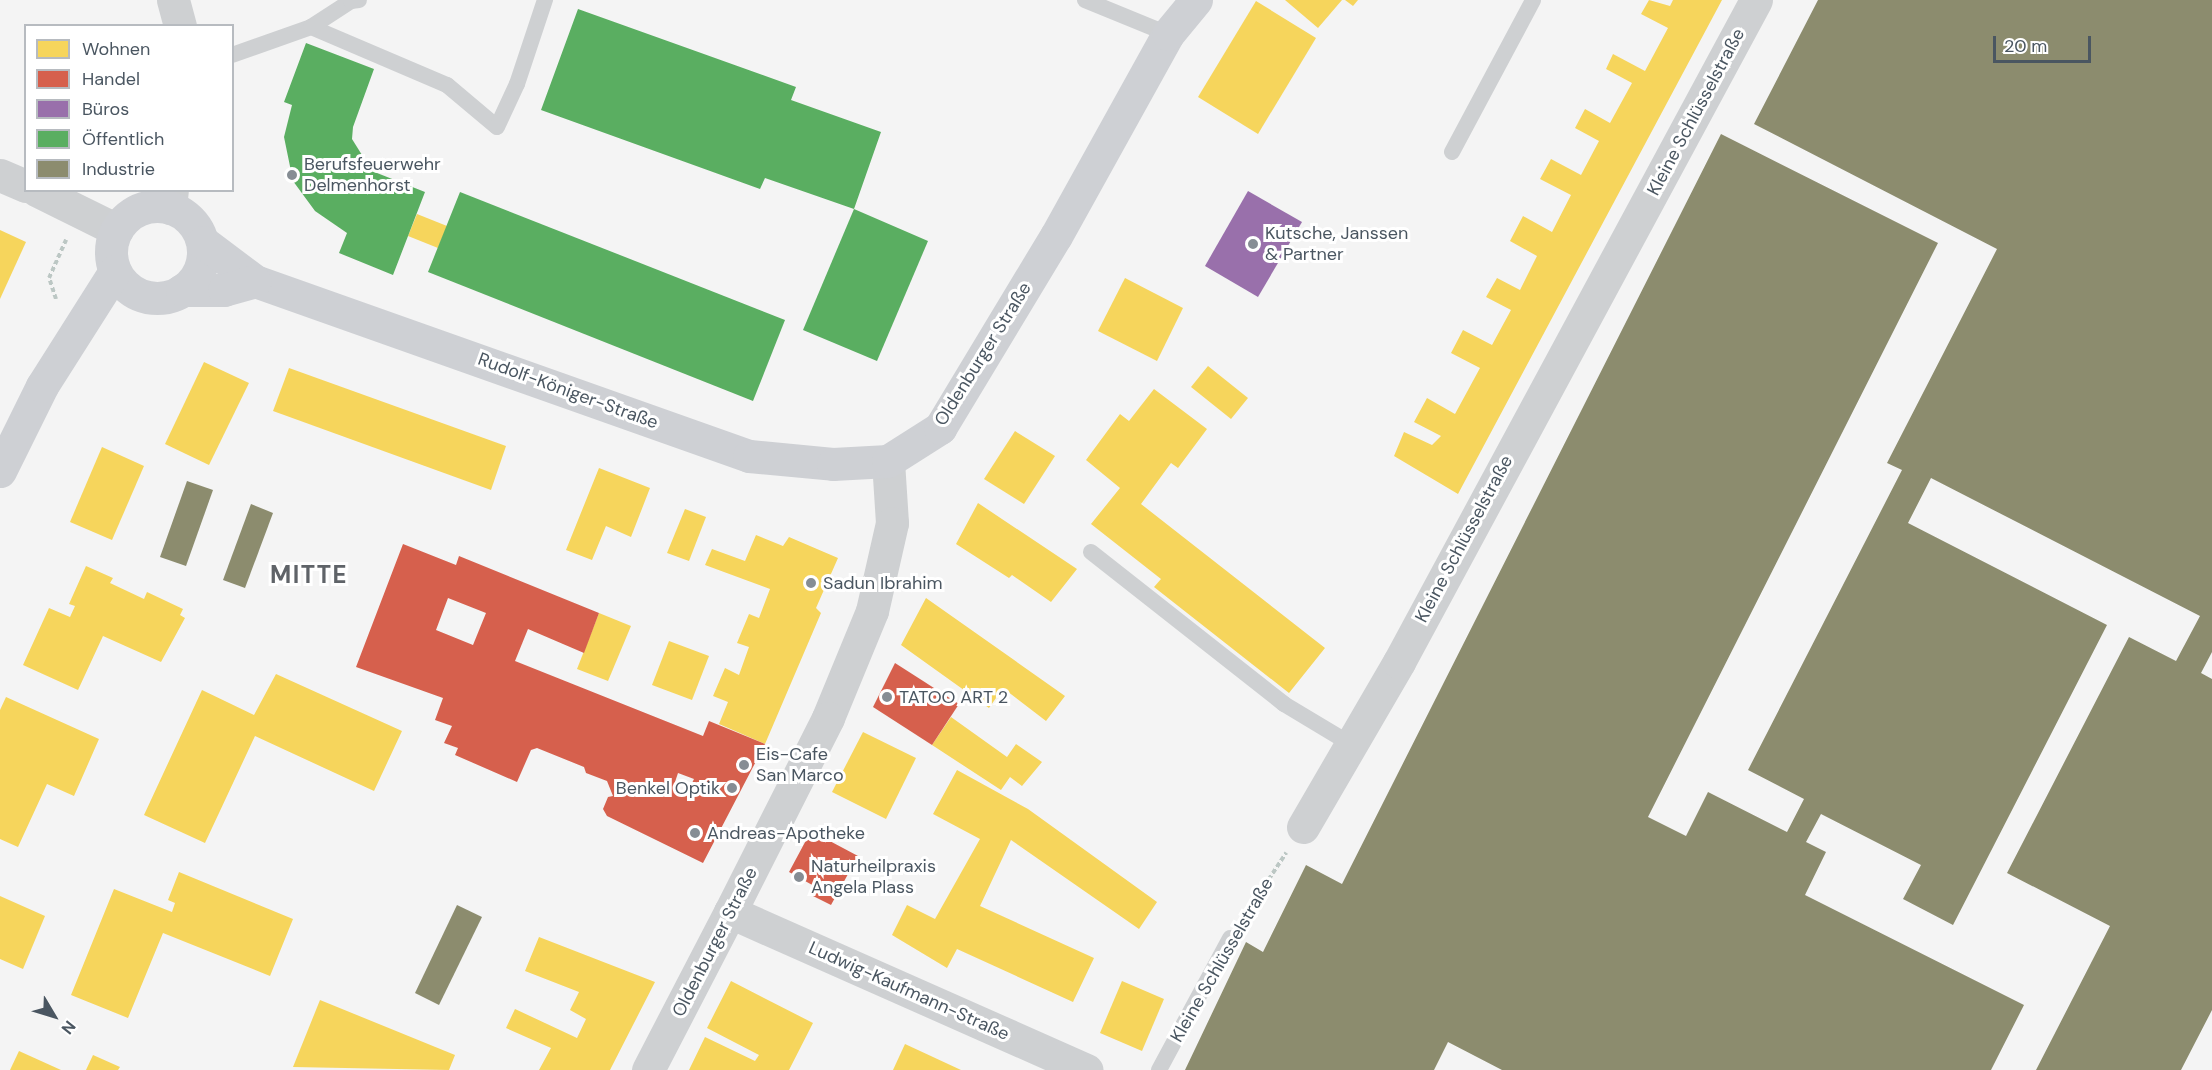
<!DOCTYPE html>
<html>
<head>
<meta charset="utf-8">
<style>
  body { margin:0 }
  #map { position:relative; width:2212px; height:1070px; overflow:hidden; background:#f4f4f4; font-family:"DM Sans",sans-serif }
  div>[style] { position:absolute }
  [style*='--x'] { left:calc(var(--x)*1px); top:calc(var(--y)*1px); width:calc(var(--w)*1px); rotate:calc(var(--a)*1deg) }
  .homes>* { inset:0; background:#f6d55c }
  .shops>* { inset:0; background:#d6604d }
  .offices>* { inset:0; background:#9970ab }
  .public>* { inset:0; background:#5aae61 }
  .industry>* { inset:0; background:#8c8c6e }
  .path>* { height:4px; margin-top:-2px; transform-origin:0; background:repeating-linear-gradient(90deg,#bcc7c4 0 4.5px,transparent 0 7.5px) }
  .service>* { height:16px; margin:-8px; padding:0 8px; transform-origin:8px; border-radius:8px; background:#ced0d2 }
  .minor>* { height:33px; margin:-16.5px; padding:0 16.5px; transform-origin:16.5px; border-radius:16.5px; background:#ced0d2 }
  .tertiary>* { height:33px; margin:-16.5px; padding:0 16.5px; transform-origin:16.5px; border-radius:16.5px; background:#ced0d2 }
  .secondary>* { height:33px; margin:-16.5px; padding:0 16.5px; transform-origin:16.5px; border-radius:16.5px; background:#ced0d4 }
  .secondary>.ring { margin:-16.5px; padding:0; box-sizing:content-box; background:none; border:33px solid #ced0d4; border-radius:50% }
  .dots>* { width:16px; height:16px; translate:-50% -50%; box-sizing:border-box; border:3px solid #fff; border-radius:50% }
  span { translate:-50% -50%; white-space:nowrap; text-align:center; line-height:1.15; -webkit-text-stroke:6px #fff; paint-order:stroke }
  .street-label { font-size:18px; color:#4a5661 }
  .poi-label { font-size:18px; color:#4a5661 }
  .left { translate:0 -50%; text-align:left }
  .right { translate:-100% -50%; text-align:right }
  .district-label { font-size:24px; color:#5f6368; font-weight:700; letter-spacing:1.5px }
  .legend { position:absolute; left:24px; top:24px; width:210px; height:168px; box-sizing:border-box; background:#fff; border:2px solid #b7bbc0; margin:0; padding:8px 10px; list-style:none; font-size:18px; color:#4a5661 }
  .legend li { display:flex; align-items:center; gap:12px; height:30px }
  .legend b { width:30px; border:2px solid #b7bbc0 }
  .north { position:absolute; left:24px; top:986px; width:60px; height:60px; -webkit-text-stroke:4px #fff; paint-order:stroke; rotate:128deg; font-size:16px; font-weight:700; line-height:24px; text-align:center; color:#4a5661 }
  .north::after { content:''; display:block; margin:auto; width:21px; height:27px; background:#4a5661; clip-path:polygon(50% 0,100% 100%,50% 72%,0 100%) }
  .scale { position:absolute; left:1993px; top:36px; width:98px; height:27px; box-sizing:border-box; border:3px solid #4a5661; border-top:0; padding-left:8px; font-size:18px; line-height:21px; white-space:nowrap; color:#4a5661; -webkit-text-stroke:4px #fff; paint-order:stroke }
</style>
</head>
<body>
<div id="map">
  <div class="homes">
    <div style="clip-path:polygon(1285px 0,1342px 0,1318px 28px)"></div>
    <div style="clip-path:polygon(1345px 0,1358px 0,1353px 6px)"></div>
    <div style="clip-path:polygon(1649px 0,1670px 6px,1673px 0,1722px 0,1458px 494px,1394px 456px,1404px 432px,1432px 445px,1441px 436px,1414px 422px,1427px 398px,1455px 414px,1480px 368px,1451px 353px,1463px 330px,1492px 345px,1511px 310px,1486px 297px,1497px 278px,1520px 290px,1537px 256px,1510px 241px,1523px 216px,1552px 232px,1571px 195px,1540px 179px,1551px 159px,1581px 175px,1599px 141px,1575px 128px,1585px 109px,1610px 123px,1632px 83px,1606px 69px,1613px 54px,1645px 71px,1668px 28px,1641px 14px)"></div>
    <div style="clip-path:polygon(1256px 1px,1316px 38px,1258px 134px,1198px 97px)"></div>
    <div style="clip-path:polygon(417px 214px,447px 226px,438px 248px,408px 236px)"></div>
    <div style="clip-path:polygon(0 230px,26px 242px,0 299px)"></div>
    <div style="clip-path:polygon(1125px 278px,1183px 308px,1157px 361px,1098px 331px)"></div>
    <div style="clip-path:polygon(204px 362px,249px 383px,209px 465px,165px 444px)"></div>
    <div style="clip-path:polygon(1208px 366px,1248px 398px,1231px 419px,1191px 387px)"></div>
    <div style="clip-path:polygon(289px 368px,506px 446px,491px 490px,273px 411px)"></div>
    <div style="clip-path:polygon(1154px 389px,1207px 429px,1178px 468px,1171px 463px,1141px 504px,1325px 648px,1289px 693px,1154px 587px,1161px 579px,1091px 524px,1120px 488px,1086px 460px,1120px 414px,1129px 421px)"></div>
    <div style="clip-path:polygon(1015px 431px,1055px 456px,1024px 504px,984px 479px)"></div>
    <div style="clip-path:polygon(102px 447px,144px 466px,112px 540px,70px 522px)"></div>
    <div style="clip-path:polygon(599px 468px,650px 488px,631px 537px,606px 526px,592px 560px,566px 550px)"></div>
    <div style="clip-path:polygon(978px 503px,1077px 569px,1051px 602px,1012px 575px,1009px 578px,956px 544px)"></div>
    <div style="clip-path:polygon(685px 509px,706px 517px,689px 561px,667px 553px)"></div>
    <div style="clip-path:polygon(756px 535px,783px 546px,789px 537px,838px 558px,816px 608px,821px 613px,765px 744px,719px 724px,728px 702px,713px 696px,725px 668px,739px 675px,749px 647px,737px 643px,749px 614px,759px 618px,770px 589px,705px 565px,712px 549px,745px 561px)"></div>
    <div style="clip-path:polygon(86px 566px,113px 578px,110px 583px,144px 599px,147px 592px,183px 609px,180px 615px,185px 618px,161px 662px,103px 636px,78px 690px,23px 665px,49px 608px,70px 617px,75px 606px,69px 604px)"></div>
    <div style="clip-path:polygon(926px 598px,1065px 696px,1046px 721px,1003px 688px,989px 708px,901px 645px)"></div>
    <div style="clip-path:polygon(599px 613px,631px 626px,608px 681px,577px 669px)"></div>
    <div style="clip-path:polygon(669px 641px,709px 656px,692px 700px,652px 685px)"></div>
    <div style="clip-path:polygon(276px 674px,402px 731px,374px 791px,255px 736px,205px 843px,144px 815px,202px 690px,254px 715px)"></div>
    <div style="clip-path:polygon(6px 697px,99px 739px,74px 796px,47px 784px,18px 847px,0 839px,0 710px)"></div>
    <div style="clip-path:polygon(951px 717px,1007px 757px,1016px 744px,1042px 762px,1022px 786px,1010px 777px,1001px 790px,932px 745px)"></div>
    <div style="clip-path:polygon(863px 732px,916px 758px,886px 819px,832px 792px)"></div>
    <div style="clip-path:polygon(957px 770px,1028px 809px,1157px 902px,1139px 929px,1011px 840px,980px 906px,1094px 958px,1073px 1002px,957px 949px,947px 968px,892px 935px,907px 905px,935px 919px,980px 839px,933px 814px)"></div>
    <div style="clip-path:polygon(179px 872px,293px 919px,270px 976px,163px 933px,128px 1018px,71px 995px,114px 889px,172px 912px,175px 903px,168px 900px)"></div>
    <div style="clip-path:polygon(0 896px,45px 916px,23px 969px,0 959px)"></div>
    <div style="clip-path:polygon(539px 937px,655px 982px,610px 1070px,539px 1070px,551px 1048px,506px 1028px,515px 1009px,577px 1038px,586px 1019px,570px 1010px,579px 992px,525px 971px)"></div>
    <div style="clip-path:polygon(731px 981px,813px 1023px,789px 1070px,689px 1070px,705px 1037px,755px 1061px,759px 1055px,707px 1028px)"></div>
    <div style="clip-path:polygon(1122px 981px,1164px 999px,1142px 1051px,1100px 1033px)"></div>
    <div style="clip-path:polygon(320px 1000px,455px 1055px,449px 1070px,293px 1067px)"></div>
    <div style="clip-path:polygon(905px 1044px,961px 1070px,893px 1070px)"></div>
    <div style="clip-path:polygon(19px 1051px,61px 1070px,10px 1070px)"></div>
    <div style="clip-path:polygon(93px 1055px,120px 1067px,118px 1070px,86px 1070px)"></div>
  </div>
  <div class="shops">
    <div style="clip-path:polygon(evenodd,403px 544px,456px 565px,459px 556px,599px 613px,584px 653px,528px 629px,515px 661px,703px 736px,709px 721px,765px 744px,703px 863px,607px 816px,603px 809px,608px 797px,613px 796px,607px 781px,586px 773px,584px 767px,537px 748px,531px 750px,517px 782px,455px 755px,458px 748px,444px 743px,452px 726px,435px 720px,443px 698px,356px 667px,403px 544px,448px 598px,486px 613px,473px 645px,436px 630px,448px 598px,403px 544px,678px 773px,694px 779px,687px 793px,673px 788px,678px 773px)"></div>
    <div style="clip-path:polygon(895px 663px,959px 704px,932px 745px,873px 707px)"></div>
    <div style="clip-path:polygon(811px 831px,858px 856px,831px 905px,809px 894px,814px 886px,789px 872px)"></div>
  </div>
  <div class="offices">
    <div style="clip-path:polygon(1248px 191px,1302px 222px,1258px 297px,1205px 266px)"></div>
  </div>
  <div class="public">
    <div style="clip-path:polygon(578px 9px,796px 87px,791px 100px,881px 132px,854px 209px,765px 178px,760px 189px,541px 110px)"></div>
    <div style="clip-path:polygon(306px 43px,374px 69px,353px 127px,352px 139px,372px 171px,425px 192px,393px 275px,339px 253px,347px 233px,315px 211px,293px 181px,284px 137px,292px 105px,284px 102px)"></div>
    <div style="clip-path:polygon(460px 192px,785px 320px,753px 401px,428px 272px)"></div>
    <div style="clip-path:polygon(854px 209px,928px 241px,877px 361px,803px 330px)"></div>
  </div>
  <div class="industry">
    <div style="clip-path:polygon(1818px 0,2212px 0,2212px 652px,2201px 673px,2212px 679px,2212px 1010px,2181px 1070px,2036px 1070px,2110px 926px,2007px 873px,2129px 637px,2176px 661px,2200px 616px,1931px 478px,1908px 523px,2107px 625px,1953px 925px,1903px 899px,1921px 865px,1821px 814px,1806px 842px,1826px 852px,1805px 895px,2024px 1005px,1991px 1070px,1502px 1070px,1448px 1042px,1434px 1070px,1185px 1070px,1246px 942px,1263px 952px,1306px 865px,1342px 884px,1721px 134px,1938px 243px,1648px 817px,1686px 836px,1708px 792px,1787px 832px,1804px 799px,1748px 770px,1902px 470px,1887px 463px,1997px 249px,1754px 124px)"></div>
    <div style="clip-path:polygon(187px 481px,213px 490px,186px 566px,160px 557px)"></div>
    <div style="clip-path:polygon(251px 504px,273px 513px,245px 588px,223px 580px)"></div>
    <div style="clip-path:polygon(457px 905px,482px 917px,439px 1005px,415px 993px)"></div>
  </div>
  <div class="path">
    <div style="--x:56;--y:299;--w:22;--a:-108"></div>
    <div style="--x:49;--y:278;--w:42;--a:-65.9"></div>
    <div style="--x:1244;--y:917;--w:77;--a:-56.7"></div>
  </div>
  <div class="service">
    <div style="--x:1085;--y:0;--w:90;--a:22.3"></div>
    <div style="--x:311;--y:27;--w:148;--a:23.1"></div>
    <div style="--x:447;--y:85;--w:65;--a:40"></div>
    <div style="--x:497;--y:127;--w:47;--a:-65.1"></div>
    <div style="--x:517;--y:84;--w:89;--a:-71.6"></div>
    <div style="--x:232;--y:55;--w:84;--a:-19.5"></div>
    <div style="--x:311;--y:27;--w:48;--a:-33"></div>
    <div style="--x:351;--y:1;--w:8;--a:-7"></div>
    <div style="--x:1452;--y:152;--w:172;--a:-61.9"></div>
    <div style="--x:1091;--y:552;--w:246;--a:38.2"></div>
    <div style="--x:1284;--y:704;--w:76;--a:31"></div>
    <div style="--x:1159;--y:1070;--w:150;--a:-61.7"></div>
  </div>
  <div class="minor">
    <div style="--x:173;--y:0;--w:27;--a:75"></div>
    <div style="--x:0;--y:175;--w:28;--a:23"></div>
    <div style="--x:36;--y:190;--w:90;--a:26.3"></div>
    <div style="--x:170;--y:208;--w:18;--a:-84"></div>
    <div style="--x:1303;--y:827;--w:191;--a:-59.8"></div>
    <div style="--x:1399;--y:662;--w:752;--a:-61.66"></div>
    <div style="--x:648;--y:1070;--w:178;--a:-62.6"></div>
  </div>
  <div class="tertiary">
    <div style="--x:888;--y:461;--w:62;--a:86.3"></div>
    <div style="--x:892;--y:523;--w:90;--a:102.8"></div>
    <div style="--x:872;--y:611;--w:116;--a:112.4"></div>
    <div style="--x:828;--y:718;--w:217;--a:116.8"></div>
    <div style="--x:730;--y:912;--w:390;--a:23.9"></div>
  </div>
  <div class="secondary">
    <div class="ring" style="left:111px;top:206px;width:59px;height:59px"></div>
    <div style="--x:203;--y:242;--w:65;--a:36.9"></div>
    <div style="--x:255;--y:281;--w:524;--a:19.51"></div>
    <div style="--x:749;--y:456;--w:84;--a:5.4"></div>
    <div style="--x:833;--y:464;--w:55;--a:-3.1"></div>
    <div style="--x:888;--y:461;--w:62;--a:-32.4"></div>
    <div style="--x:940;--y:428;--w:224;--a:-58.9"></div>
    <div style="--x:1056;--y:236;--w:231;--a:-61"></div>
    <div style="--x:1168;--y:34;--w:44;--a:-50.5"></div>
    <div style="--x:182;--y:290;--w:42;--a:0"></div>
    <div style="--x:224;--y:290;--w:32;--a:-16"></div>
    <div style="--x:0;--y:471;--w:95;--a:-63.7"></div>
    <div style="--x:42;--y:386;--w:136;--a:-57.6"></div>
  </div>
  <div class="dots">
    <div style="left:292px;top:175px;background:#868d94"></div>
    <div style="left:1253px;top:244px;background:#868d94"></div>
    <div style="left:811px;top:583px;background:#868d94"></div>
    <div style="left:887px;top:697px;background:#868d94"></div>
    <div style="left:744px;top:765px;background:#868d94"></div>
    <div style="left:732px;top:788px;background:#868d94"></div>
    <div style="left:695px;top:833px;background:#868d94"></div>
    <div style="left:799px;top:877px;background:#868d94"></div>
  </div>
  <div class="street-label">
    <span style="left:1696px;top:112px;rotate:-62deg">Kleine Schlüsselstraße</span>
    <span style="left:983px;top:354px;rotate:-58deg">Oldenburger Straße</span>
    <span style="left:568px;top:391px;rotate:20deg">Rudolf-Königer-Straße</span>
    <span style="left:1464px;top:539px;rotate:-62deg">Kleine Schlüsselstraße</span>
    <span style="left:715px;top:942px;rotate:-63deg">Oldenburger Straße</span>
    <span style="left:1222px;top:960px;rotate:-60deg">Kleine Schlüsselstraße</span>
    <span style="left:909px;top:991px;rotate:24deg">Ludwig-Kaufmann-Straße</span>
  </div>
  <div class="poi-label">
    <span class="left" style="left:304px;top:175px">Berufsfeuerwehr<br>Delmenhorst</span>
    <span class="left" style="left:1265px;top:244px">Kutsche, Janssen<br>&amp; Partner</span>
    <span class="left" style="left:823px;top:583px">Sadun Ibrahim</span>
    <span class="left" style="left:899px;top:697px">TATOO ART 2</span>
    <span class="left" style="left:756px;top:765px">Eis-Cafe<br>San Marco</span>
    <span class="right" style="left:720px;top:788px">Benkel Optik</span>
    <span class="left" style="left:707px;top:833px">Andreas-Apotheke</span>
    <span class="left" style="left:811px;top:877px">Naturheilpraxis<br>Angela Plass</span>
  </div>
  <div class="district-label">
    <span style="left:309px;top:575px">MITTE</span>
  </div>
  <ul class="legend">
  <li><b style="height:16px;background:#f6d55c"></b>Wohnen</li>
  <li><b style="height:16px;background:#d6604d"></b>Handel</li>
  <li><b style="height:16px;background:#9970ab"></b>Büros</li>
  <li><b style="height:16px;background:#5aae61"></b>Öffentlich</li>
  <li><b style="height:16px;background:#8c8c6e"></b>Industrie</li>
  </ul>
  <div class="north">N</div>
  <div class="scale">20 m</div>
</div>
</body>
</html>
